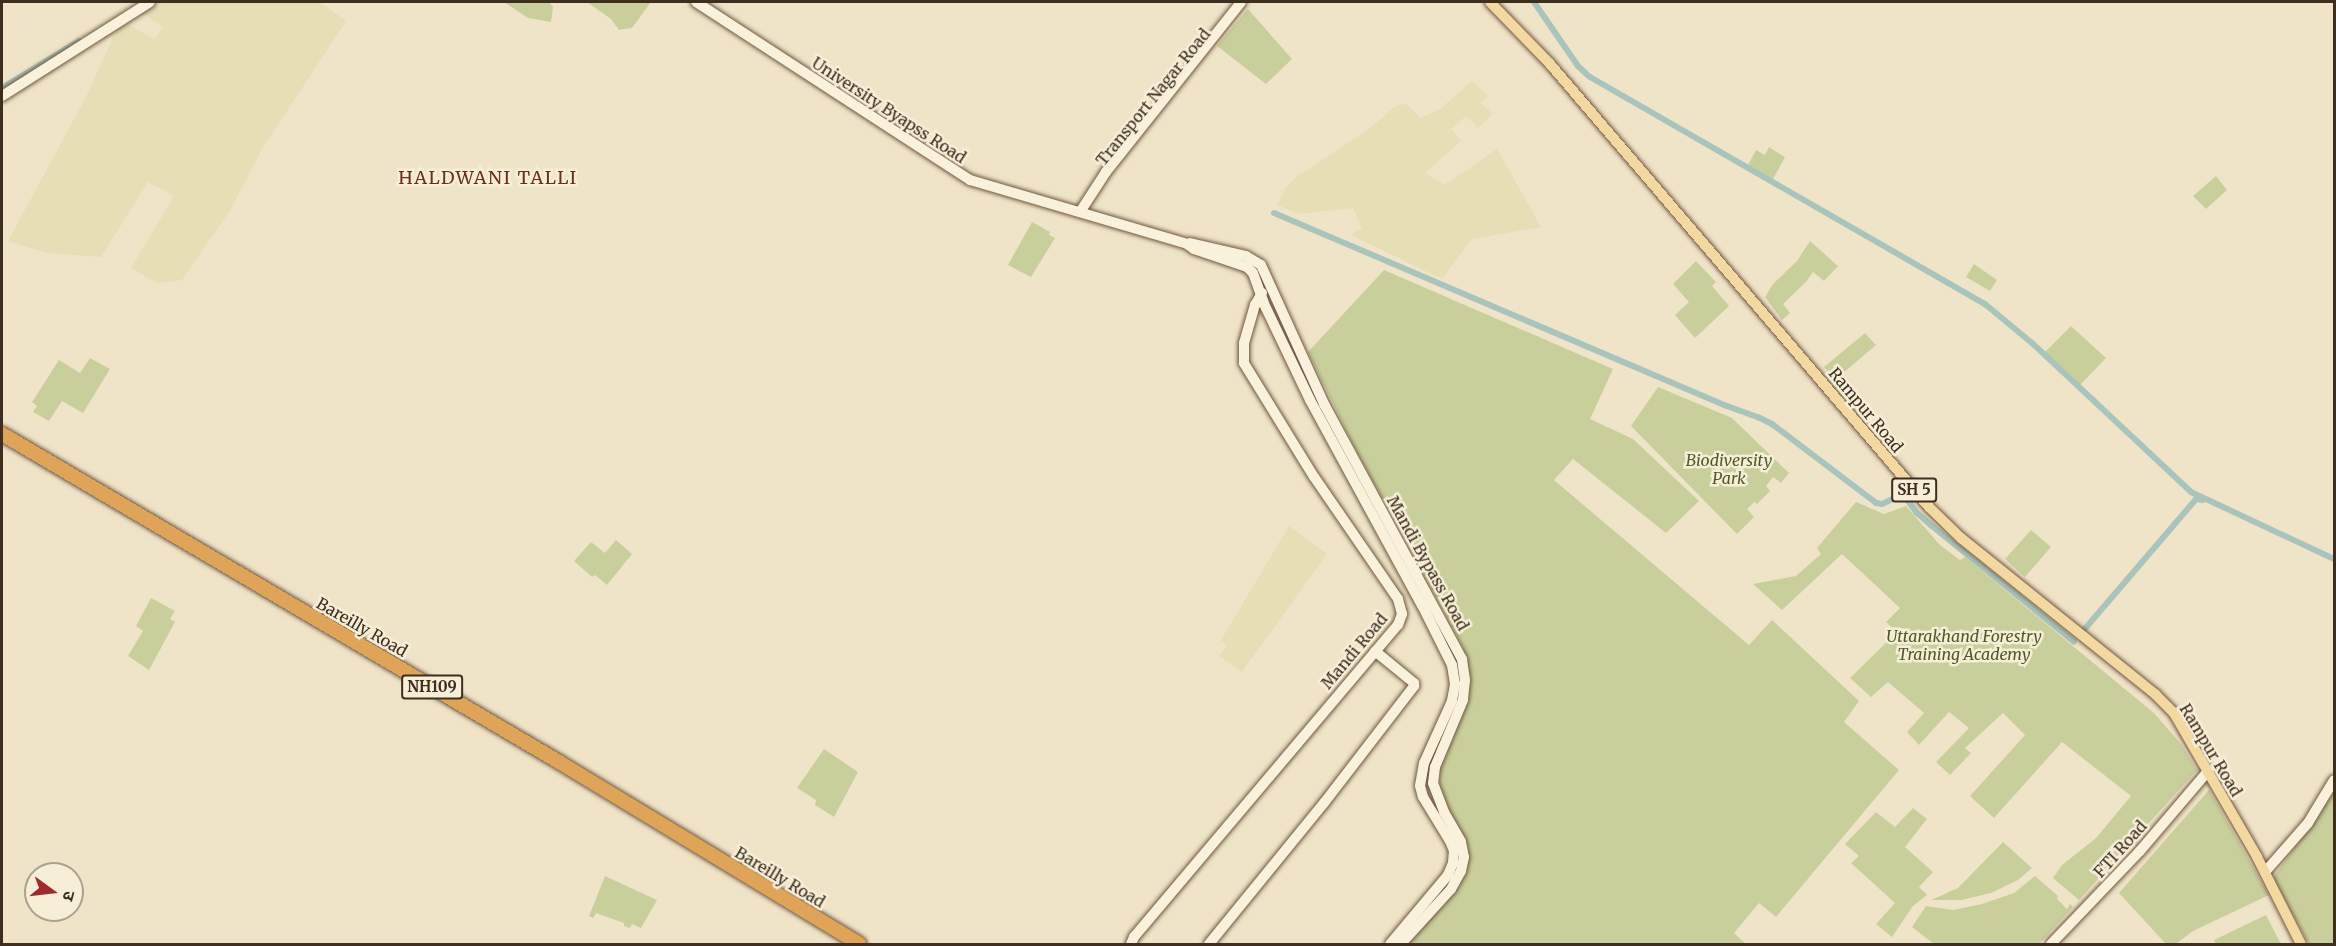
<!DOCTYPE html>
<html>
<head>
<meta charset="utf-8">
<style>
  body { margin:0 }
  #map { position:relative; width:2336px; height:946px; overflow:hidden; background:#f0e4c8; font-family:Merriweather,"Noto Sans Devanagari",serif }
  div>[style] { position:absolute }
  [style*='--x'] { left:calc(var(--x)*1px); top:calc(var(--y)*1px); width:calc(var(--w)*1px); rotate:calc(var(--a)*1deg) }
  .farmland>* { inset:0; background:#e6deb5 }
  .green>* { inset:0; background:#c9cf9b }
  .canal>* { height:6px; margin:-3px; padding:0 3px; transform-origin:3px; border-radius:3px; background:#a9c4bc }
  .roads { filter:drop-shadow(0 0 2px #6f573f) drop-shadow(0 0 2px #6f573f) }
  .secondary>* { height:10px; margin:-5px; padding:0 5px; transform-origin:5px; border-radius:5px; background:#faf1dc }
  .primary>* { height:10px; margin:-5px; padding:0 5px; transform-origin:5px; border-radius:5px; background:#f3d9a0 }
  .highway>* { height:14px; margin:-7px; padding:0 7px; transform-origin:7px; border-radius:7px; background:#e0a458 }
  span { translate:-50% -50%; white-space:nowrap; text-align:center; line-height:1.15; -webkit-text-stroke:5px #f7eed8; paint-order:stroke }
  .shield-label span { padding:2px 4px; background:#f7eed8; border:2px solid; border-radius:4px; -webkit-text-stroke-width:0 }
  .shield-label { font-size:15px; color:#3d2e20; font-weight:700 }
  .street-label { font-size:16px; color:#3d2e20 }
  .park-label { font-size:16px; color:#4d5a26; font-style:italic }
  .neighbourhood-label { font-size:18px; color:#6b2e1e; letter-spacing:1.5px }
  .frame { position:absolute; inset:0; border:3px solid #3d2e20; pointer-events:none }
  .north { position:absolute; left:24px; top:862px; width:60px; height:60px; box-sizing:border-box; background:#f7eed8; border:2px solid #ada18e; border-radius:50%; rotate:105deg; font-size:16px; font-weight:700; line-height:24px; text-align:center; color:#3d2e20 }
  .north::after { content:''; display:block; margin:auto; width:21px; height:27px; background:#9e2a2b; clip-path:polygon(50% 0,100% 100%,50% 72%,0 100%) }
</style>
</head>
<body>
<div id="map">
  <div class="farmland">
    <div style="clip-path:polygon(154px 2px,320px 2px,346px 21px,262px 149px,231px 209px,182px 280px,157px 283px,131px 268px,174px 196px,148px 182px,101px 257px,47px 253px,8px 241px,85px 99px,117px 29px,124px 22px,154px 39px,163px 27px,139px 11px)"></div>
    <div style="clip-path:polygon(1472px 81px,1488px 96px,1481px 103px,1493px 114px,1478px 128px,1466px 116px,1451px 129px,1461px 141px,1425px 173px,1445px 185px,1497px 149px,1541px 227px,1472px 239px,1442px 279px,1351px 235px,1362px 228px,1353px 208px,1298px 214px,1277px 205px,1285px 188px,1299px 175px,1369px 129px,1397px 105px,1407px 104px,1420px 118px,1440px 109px)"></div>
    <div style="clip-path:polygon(1289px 526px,1327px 554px,1242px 672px,1219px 656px,1227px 645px,1221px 640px)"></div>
  </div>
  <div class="green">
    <div style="clip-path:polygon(504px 2px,549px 2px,553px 7px,551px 22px,528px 18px)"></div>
    <div style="clip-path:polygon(587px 2px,651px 2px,632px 28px,619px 30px,611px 19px)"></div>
    <div style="clip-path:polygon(1248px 9px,1292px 59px,1266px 84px,1217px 46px)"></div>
    <div style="clip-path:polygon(1769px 147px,1785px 157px,1773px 179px,1748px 165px,1756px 150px,1765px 155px)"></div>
    <div style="clip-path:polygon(2216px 176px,2227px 190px,2206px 209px,2193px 196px)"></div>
    <div style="clip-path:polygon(1032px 222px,1050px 232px,1049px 235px,1055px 238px,1031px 277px,1008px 265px)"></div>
    <div style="clip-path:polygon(1810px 241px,1838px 266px,1824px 281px,1813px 272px,1806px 282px,1783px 304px,1790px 313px,1782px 320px,1765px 297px,1773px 284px,1797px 261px)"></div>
    <div style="clip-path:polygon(1696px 261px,1716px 282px,1712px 286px,1729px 306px,1695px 338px,1675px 315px,1689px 302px,1673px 284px)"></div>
    <div style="clip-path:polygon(1974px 264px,1997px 280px,1990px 291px,1966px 277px)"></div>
    <div style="clip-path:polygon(1384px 270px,1613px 369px,1590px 419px,1633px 439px,1699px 501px,1666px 533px,1573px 459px,1554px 480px,1749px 645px,1772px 620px,1859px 701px,1844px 722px,1899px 770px,1776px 917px,1759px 903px,1734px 933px,1746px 944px,1406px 944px,1460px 880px,1440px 792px,1440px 762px,1468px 667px,1463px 647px,1355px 448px,1308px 352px)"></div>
    <div style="clip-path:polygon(2071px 326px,2106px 358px,2080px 385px,2045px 352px)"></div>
    <div style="clip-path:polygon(1865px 333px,1876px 345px,1835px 380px,1824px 367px)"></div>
    <div style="clip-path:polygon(90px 358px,110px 369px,83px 413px,62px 401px,49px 421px,33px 412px,37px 406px,32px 402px,59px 360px,80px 373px)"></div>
    <div style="clip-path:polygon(1658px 387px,1732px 418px,1789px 473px,1781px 483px,1773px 477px,1766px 486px,1770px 491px,1757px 504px,1754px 502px,1747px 509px,1754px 517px,1737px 534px,1631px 426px)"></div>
    <div style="clip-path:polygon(1856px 502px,1884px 514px,1906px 506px,1940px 545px,1960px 560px,1965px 557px,2154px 713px,2181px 744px,2197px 770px,2079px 900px,2053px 878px,2062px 865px,2096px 838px,2131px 796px,2062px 742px,1994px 818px,1970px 796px,2025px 735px,2003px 713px,1965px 748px,1971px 753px,1950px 775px,1936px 762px,1969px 728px,1949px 712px,1919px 745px,1907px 732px,1924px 713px,1888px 682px,1871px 697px,1850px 678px,1897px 632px,1886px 622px,1900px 608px,1842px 554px,1782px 610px,1753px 584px,1796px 576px,1821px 554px,1817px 548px)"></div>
    <div style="clip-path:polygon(2031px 530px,2051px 547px,2025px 577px,2005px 559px)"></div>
    <div style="clip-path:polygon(616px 540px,632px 554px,607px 585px,595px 575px,592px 577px,574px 561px,591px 542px,605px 553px)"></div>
    <div style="clip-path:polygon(151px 598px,175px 611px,170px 619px,175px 622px,149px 670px,128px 656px,143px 631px,136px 626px)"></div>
    <div style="clip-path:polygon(824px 749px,858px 772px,834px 817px,815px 805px,816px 800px,797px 788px)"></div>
    <div style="clip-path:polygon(2209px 790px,2269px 895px,2193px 931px,2176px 944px,2166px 944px,2119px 893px)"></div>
    <div style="clip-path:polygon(2334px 792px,2334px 944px,2309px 944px,2273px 878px)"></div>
    <div style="clip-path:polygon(1913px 808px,1927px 819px,1905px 847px,1933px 872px,1919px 887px,1927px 895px,1913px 906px,1892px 937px,1876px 924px,1895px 903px,1851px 863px,1859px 856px,1845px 844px,1876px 812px,1895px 827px)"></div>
    <div style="clip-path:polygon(2003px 842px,2032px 868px,2018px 880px,1991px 893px,1962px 900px,1931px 900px,1958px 888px)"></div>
    <div style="clip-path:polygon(605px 876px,657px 900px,641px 928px,632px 924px,630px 928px,624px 926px,624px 923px,596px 913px,593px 918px,589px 916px)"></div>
    <div style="clip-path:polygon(2035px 876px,2058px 896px,2057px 899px,2067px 909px,2070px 904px,2073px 907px,2039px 944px,1934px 944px,1912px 927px,1926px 906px,1953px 910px,1982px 904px,2014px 893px)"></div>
    <div style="clip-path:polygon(2266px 915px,2281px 944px,2216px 944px,2214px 940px)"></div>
  </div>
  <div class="canal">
    <div style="--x:1534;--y:2;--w:78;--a:55.5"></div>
    <div style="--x:1578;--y:66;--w:16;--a:43"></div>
    <div style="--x:1590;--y:77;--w:456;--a:29.9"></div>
    <div style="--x:1985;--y:304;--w:61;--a:39.7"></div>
    <div style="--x:2032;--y:343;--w:218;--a:43.1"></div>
    <div style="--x:2191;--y:492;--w:158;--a:25.1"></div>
    <div style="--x:2;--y:88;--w:90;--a:-31.4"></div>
    <div style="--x:1274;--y:213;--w:492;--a:23.1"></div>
    <div style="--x:1727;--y:406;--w:33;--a:20"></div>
    <div style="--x:1758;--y:417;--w:16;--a:27"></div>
    <div style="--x:1772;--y:424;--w:131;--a:37.2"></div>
    <div style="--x:1876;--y:503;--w:6;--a:9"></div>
    <div style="--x:1882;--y:504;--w:23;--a:-25"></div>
    <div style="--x:1903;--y:494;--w:24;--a:54"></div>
    <div style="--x:1917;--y:513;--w:20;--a:41"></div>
    <div style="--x:1932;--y:526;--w:183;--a:39.2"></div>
    <div style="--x:2083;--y:631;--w:174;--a:-49.4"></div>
    <div style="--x:2196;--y:499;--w:7;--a:8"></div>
  </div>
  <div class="roads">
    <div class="secondary">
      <div style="--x:696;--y:2;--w:327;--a:33"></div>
      <div style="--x:970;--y:180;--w:226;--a:16.4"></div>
      <div style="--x:1187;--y:244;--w:9;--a:36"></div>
      <div style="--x:1194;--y:249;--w:56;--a:18.8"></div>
      <div style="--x:1247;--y:267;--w:8;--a:45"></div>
      <div style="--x:1253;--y:273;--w:37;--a:70"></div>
      <div style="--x:1266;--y:308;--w:102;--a:64.4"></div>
      <div style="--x:1310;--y:400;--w:234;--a:61.4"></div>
      <div style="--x:1422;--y:605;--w:67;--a:63.4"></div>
      <div style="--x:1452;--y:665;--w:19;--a:81"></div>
      <div style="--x:1455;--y:684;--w:17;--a:100"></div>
      <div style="--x:1452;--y:701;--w:68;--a:114.3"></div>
      <div style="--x:1424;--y:763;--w:23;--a:100"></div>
      <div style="--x:1420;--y:786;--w:11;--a:75"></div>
      <div style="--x:1423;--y:797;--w:52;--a:58.5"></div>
      <div style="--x:1450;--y:841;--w:11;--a:68"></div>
      <div style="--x:1454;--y:851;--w:12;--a:95"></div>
      <div style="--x:1453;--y:863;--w:13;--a:113"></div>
      <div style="--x:1448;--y:875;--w:90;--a:130"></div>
      <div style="--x:2;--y:96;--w:175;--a:-32.4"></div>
      <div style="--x:1080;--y:212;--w:48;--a:-57"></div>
      <div style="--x:1106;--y:172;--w:217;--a:-51.5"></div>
      <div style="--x:1190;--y:243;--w:57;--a:13.1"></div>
      <div style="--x:1246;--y:256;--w:17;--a:31"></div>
      <div style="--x:1261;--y:265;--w:153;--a:65.6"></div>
      <div style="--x:1324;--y:404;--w:290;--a:61.6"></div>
      <div style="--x:1462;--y:659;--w:21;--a:82"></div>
      <div style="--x:1465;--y:680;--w:20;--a:96"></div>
      <div style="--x:1463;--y:700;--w:73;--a:112.7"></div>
      <div style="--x:1435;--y:767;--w:16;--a:97"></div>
      <div style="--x:1433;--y:783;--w:31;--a:69"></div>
      <div style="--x:1444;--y:812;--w:34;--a:60"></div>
      <div style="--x:1461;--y:842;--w:15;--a:79"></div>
      <div style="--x:1464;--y:857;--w:14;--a:102"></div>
      <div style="--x:1461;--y:871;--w:21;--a:119"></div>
      <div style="--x:1451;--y:889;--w:74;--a:132.3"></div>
      <div style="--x:2265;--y:872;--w:65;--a:-48.7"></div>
      <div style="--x:2308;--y:823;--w:50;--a:-58.8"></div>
      <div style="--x:1131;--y:944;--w:8;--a:-67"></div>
      <div style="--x:1134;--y:937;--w:409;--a:-49.8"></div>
      <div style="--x:1398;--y:625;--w:12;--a:-70"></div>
      <div style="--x:1402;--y:614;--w:16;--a:-105"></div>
      <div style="--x:1398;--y:599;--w:148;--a:-124.5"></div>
      <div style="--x:1314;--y:477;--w:134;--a:-121.6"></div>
      <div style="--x:1244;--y:363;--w:20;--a:-90"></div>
      <div style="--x:1244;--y:343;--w:40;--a:-74"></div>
      <div style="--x:1255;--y:305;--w:14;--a:-60"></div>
      <div style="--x:1209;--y:944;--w:182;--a:-50.8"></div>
      <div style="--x:1324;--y:803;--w:148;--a:-52.4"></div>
      <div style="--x:1414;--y:686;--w:3;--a:-90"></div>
      <div style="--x:1414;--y:683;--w:50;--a:-140.6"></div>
      <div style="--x:2051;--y:944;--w:129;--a:-46.3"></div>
      <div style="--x:2140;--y:851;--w:106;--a:-49.6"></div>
    </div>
    <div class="primary">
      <div style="--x:1490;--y:2;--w:86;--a:45.9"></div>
      <div style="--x:1550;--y:64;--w:583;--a:49.45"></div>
      <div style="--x:1929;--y:507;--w:45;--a:44.1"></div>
      <div style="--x:1961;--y:538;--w:250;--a:38.8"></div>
      <div style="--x:2156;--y:695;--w:25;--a:45"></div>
      <div style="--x:2174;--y:713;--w:166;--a:60"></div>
      <div style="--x:2257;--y:857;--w:97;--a:63.2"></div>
    </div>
    <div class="highway">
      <div style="--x:2;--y:434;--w:646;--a:30.49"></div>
      <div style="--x:559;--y:762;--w:351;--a:31.2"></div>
    </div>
  </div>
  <div class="shield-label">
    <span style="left:1914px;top:490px">SH 5</span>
    <span style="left:432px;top:687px">NH109</span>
  </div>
  <div class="street-label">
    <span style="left:1153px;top:97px;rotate:-51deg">Transport Nagar Road</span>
    <span style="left:889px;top:110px;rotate:33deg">University Byapss Road</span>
    <span style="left:1866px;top:410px;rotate:50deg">Rampur Road</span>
    <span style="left:1428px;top:563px;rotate:61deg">Mandi Bypass Road</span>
    <span style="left:362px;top:627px;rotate:30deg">Bareilly Road</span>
    <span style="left:1354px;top:651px;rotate:-50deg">Mandi Road</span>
    <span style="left:2211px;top:750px;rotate:59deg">Rampur Road</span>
    <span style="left:2120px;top:849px;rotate:-48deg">FTI Road</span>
    <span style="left:780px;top:877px;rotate:31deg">Bareilly Road</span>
  </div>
  <div class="park-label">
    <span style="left:1729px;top:469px">Biodiversity<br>Park</span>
    <span style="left:1964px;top:645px">Uttarakhand Forestry<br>Training Academy</span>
  </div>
  <div class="neighbourhood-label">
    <span style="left:488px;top:178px">HALDWANI TALLI</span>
  </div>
  <div class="frame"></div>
  <div class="north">उ</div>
</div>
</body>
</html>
